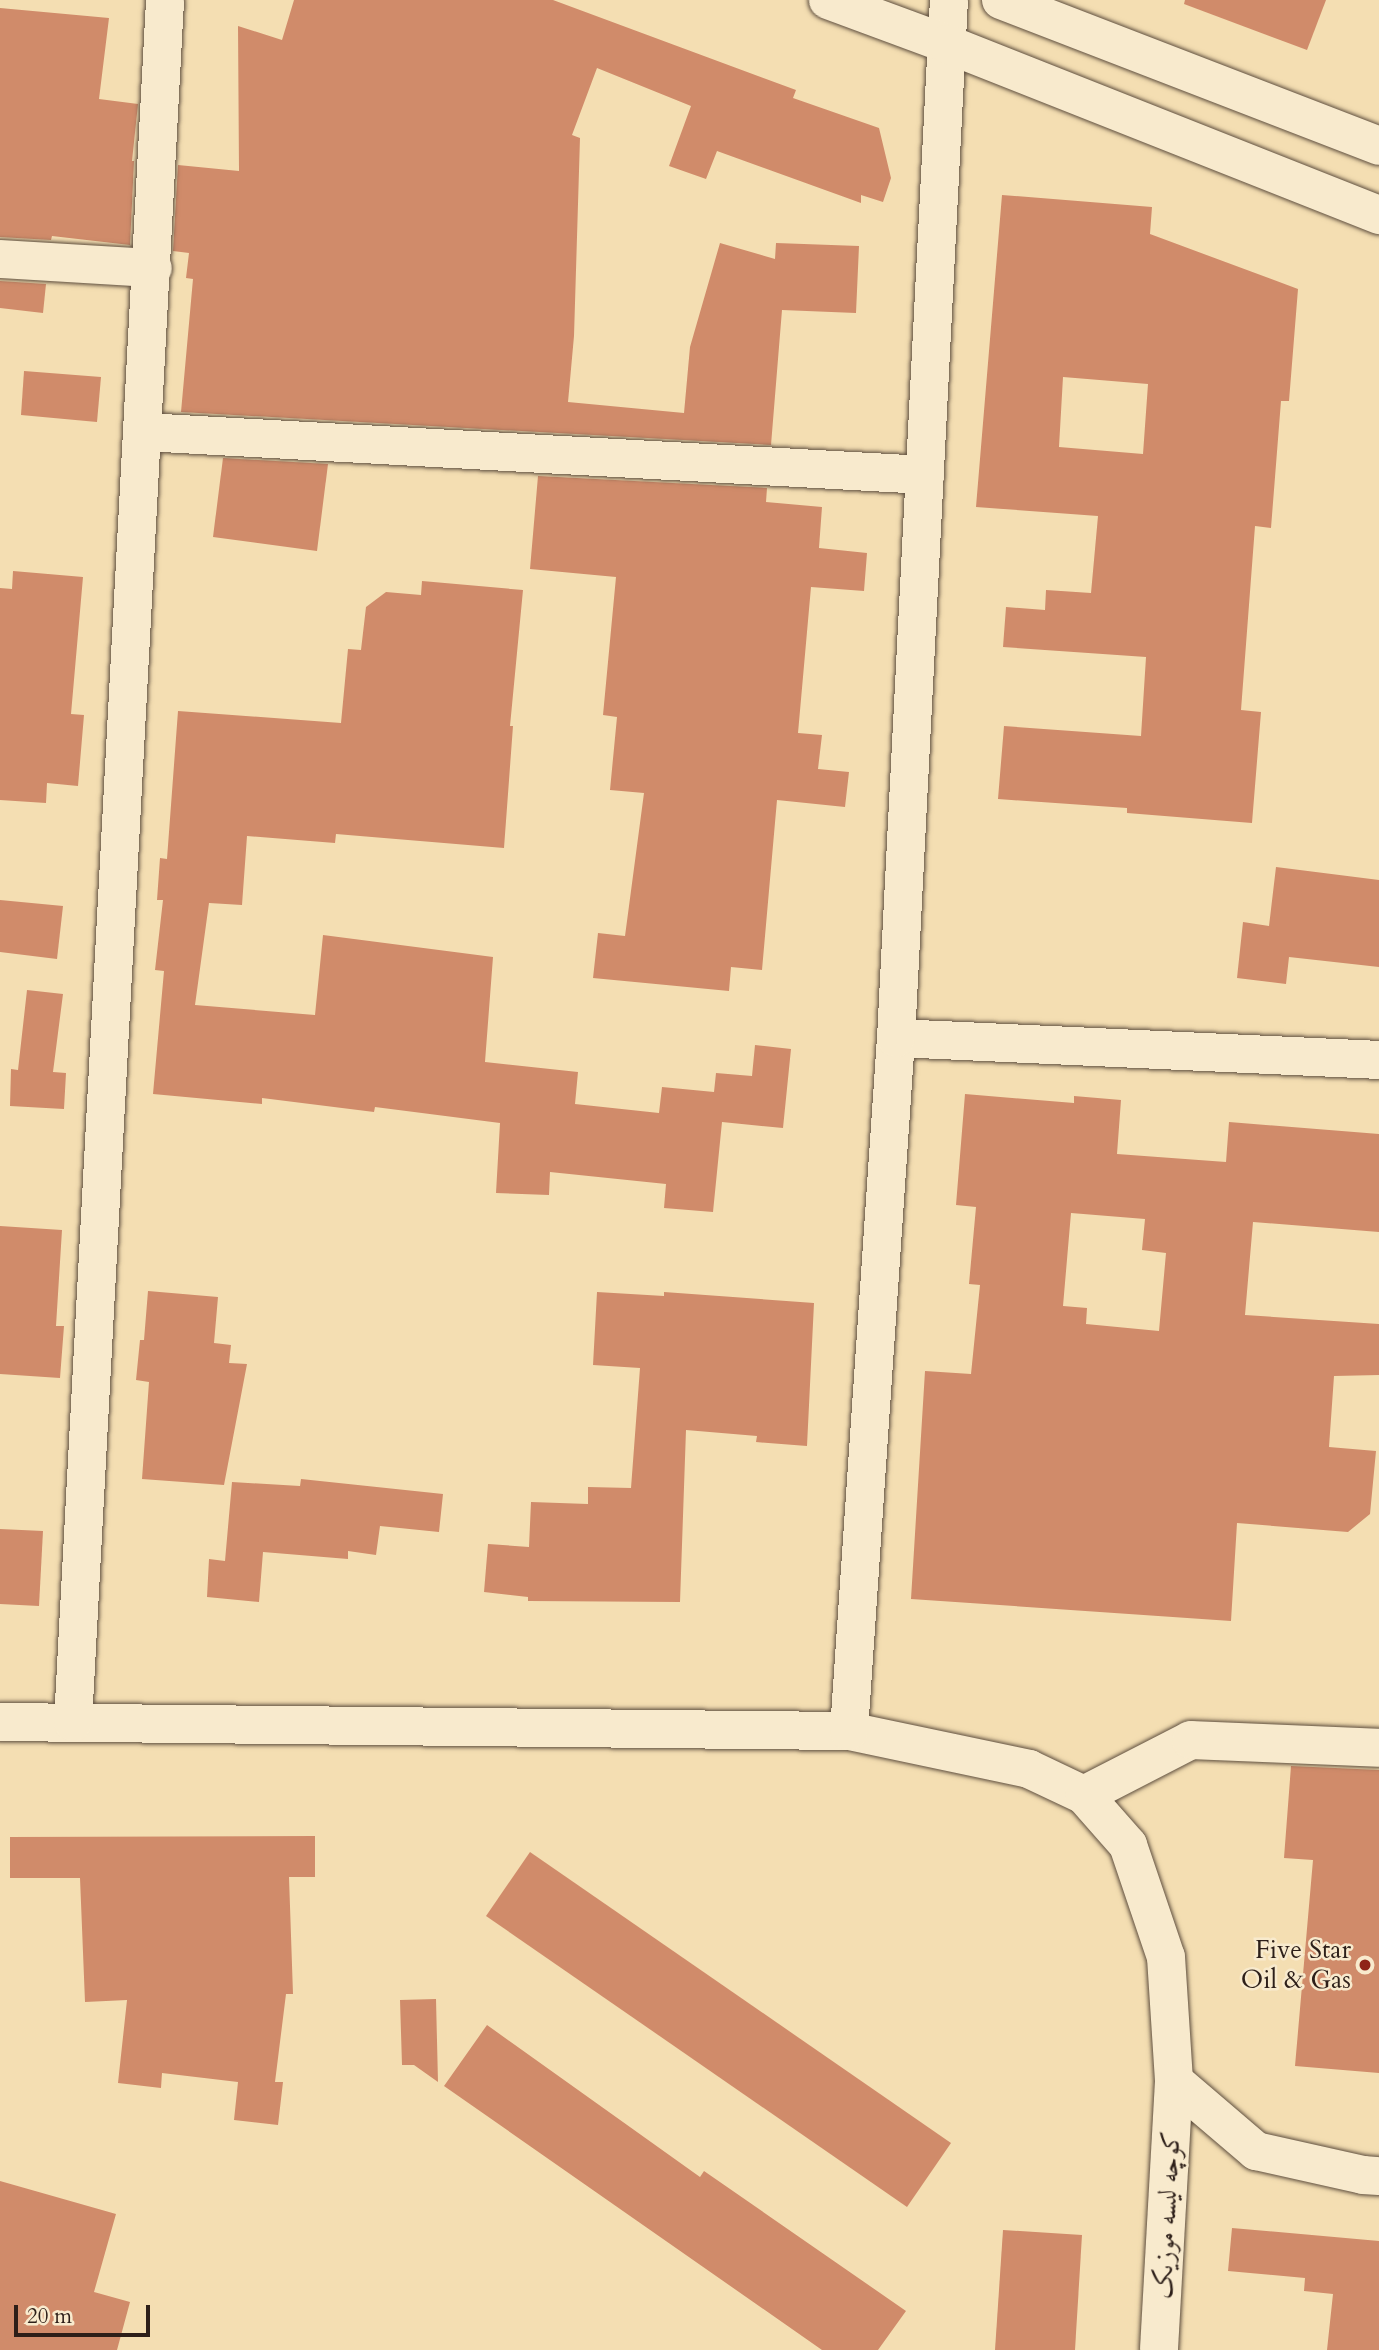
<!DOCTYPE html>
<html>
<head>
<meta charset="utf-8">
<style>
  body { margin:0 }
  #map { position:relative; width:1379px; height:2350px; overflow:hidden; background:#f4deb2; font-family:Cardo,Amiri,serif }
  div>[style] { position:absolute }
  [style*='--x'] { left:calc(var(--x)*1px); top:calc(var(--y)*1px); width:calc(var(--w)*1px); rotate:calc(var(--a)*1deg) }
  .building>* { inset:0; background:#d08b6a }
  .roads { filter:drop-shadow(0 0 2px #5f4f3f) drop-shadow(0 0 2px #5f4f3f) }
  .minor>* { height:38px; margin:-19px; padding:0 19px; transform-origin:19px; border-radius:19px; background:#f8eacd }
  .secondary>* { height:38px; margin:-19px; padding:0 19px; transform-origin:19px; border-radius:19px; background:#f8eacd }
  .dots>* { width:19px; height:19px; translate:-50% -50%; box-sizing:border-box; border:4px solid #f8eacd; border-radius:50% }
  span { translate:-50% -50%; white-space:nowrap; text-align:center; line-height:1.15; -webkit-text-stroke:5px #f8eacd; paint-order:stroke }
  .poi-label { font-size:26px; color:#2d1f19 }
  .right { translate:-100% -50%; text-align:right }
  .street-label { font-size:26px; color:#2d1f19 }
  .scale { position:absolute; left:14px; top:2305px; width:136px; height:32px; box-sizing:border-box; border:4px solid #2d1f19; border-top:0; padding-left:9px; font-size:21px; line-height:24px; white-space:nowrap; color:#2d1f19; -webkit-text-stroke:5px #f8eacd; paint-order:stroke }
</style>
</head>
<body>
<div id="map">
  <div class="building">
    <div style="clip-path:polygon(294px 0,553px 0,796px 90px,793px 98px,879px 128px,891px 178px,883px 202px,861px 195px,861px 203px,717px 151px,706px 179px,669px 166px,691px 106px,597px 68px,572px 135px,580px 138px,574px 336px,568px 402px,684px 413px,690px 347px,720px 243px,775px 259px,776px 243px,859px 246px,856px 313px,782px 310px,771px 445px,181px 412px,193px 279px,186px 278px,189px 253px,173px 251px,178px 165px,239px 171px,238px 26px,282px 40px)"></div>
    <div style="clip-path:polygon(1185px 0,1326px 0,1307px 50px,1184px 4px)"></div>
    <div style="clip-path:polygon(0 8px,109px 18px,99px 99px,138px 104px,132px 161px,134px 161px,130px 245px,52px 236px,51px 240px,0 237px)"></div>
    <div style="clip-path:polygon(evenodd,1002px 195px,1152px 207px,1150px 234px,1298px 289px,1289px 401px,1281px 401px,1271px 528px,1255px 526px,1241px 710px,1261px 712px,1252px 823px,1127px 813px,1127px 808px,998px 799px,1004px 726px,1141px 736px,1146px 657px,1003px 647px,1006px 607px,1045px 610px,1046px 590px,1091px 593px,1098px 516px,976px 507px,1002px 195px,1063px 377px,1148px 384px,1143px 454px,1059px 447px,1063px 377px)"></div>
    <div style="clip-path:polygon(0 281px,46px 284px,43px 313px,0 308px)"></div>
    <div style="clip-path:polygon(24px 371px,101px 377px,97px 422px,21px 415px)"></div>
    <div style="clip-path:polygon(223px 458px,328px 464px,317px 551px,213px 537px)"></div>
    <div style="clip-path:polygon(538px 476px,767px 488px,766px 502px,822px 507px,819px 548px,867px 553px,864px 591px,811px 587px,798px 733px,822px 735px,818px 769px,849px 772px,845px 807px,777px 800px,762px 970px,731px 967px,729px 991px,593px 978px,598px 933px,625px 936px,644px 793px,610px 790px,617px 717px,603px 715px,616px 577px,530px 569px)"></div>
    <div style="clip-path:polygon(13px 571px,83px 577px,71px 714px,84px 715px,78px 786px,47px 783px,46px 803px,0 800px,0 588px,12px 589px)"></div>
    <div style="clip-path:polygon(422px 581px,523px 590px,510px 726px,513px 726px,504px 848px,336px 834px,335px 843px,247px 836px,242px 905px,209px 903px,195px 1005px,315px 1015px,323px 935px,493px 957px,485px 1062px,578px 1072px,575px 1104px,659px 1113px,662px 1087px,714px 1092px,716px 1073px,752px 1076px,755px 1045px,791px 1049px,783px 1128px,722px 1122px,713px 1212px,664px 1208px,666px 1184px,550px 1172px,549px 1195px,496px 1193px,500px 1123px,375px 1107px,374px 1112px,262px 1098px,262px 1104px,153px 1094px,164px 971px,155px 970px,163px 900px,157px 900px,160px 858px,167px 859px,178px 711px,341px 723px,348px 649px,361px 650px,366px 607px,386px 592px,421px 595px)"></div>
    <div style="clip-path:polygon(1276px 867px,1379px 880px,1379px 967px,1289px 957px,1286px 984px,1237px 978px,1243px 922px,1269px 926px)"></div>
    <div style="clip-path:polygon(0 900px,63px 906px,57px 959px,0 952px)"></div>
    <div style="clip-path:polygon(27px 990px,63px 994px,53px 1072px,66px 1073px,64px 1109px,10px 1106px,11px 1069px,18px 1070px)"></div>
    <div style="clip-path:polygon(evenodd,965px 1094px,1074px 1103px,1074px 1096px,1121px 1100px,1117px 1154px,1226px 1162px,1229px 1122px,1379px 1134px,1379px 1232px,1253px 1222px,1245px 1315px,1379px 1324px,1379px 1375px,1334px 1376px,1329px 1447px,1376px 1451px,1370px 1514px,1348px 1532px,1237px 1523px,1231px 1621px,911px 1599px,925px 1371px,971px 1374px,980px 1285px,969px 1284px,976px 1207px,956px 1205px,965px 1094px,1071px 1213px,1145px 1219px,1142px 1250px,1166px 1253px,1159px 1331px,1086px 1324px,1087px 1308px,1063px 1306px,1071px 1213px)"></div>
    <div style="clip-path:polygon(0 1226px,62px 1230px,56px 1326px,64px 1326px,60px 1378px,0 1374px)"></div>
    <div style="clip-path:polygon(148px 1291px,218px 1297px,214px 1343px,231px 1345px,229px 1363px,247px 1364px,224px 1485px,142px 1479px,149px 1382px,136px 1380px,140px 1340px,144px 1340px)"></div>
    <div style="clip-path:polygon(597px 1292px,664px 1296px,664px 1292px,814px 1303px,807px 1446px,756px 1442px,757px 1436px,686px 1430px,680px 1602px,528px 1601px,528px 1597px,484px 1592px,488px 1544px,529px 1547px,531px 1502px,588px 1504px,588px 1487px,631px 1488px,640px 1368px,593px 1365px)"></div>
    <div style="clip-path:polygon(301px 1479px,443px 1494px,439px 1532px,380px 1526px,376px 1555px,348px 1551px,348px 1559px,263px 1552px,259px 1602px,207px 1597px,209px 1559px,225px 1561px,232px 1482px,300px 1486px)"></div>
    <div style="clip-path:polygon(0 1529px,43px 1531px,39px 1606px,0 1604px)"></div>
    <div style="clip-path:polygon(1291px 1766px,1379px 1770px,1379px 2073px,1295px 2066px,1313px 1860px,1284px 1858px)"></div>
    <div style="clip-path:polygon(315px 1836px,315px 1877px,289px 1877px,293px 1994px,286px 1994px,275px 2082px,283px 2082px,278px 2125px,234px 2120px,238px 2082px,162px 2073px,161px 2088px,118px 2083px,127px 2000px,85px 2002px,80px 1878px,10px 1878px,10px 1837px)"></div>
    <div style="clip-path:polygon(530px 1852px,951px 2143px,907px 2207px,486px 1916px)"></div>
    <div style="clip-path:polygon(436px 1999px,438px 2082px,414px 2065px,402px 2065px,400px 2000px)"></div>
    <div style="clip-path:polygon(487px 2025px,700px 2177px,704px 2171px,906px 2311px,878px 2350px,822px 2350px,444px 2086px)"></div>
    <div style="clip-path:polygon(0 2181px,116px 2214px,94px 2292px,130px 2302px,117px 2350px,0 2350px)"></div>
    <div style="clip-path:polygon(1232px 2228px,1379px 2241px,1379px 2350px,1327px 2350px,1333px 2294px,1304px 2291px,1305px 2278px,1228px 2271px)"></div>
    <div style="clip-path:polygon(1003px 2230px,1082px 2235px,1075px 2350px,995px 2350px)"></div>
  </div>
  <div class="roads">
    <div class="minor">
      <div style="--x:0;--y:259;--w:153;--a:3.4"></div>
      <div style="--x:144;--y:432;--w:782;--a:3.15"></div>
      <div style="--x:896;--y:1038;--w:484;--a:2.6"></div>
      <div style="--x:0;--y:1722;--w:849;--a:0.61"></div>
      <div style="--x:849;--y:1731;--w:184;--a:11.9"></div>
      <div style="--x:1029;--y:1769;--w:61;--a:25.3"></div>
      <div style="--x:1084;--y:1795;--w:67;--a:48.7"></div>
      <div style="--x:1128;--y:1845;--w:118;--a:71.3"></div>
      <div style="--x:1166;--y:1957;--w:124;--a:86.3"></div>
      <div style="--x:1174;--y:2081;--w:269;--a:93.2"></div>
      <div style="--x:73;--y:1722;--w:1724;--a:-86.94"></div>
      <div style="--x:849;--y:1731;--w:695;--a:-86.12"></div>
      <div style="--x:896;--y:1038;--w:1039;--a:-87.08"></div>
      <div style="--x:1084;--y:1795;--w:120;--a:-27.2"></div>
      <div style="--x:1191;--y:1740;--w:188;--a:2.4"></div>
      <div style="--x:1174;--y:2081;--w:108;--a:40.5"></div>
      <div style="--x:1256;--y:2151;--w:110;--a:12.6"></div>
      <div style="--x:1363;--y:2175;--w:16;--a:4"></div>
    </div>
    <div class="secondary">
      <div style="--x:828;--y:0;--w:127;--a:20.3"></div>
      <div style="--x:947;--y:44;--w:465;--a:21.6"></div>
      <div style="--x:1001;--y:0;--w:405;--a:21.1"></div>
    </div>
  </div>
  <div class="dots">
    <div style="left:1365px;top:1965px;background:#8f2418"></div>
  </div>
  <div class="poi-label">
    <span class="right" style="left:1351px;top:1965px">Five Star<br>Oil &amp; Gas</span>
  </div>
  <div class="street-label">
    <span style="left:1167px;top:2215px;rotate:-87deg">کوچه لیسه موزیک</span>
  </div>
  <div class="scale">20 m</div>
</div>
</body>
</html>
